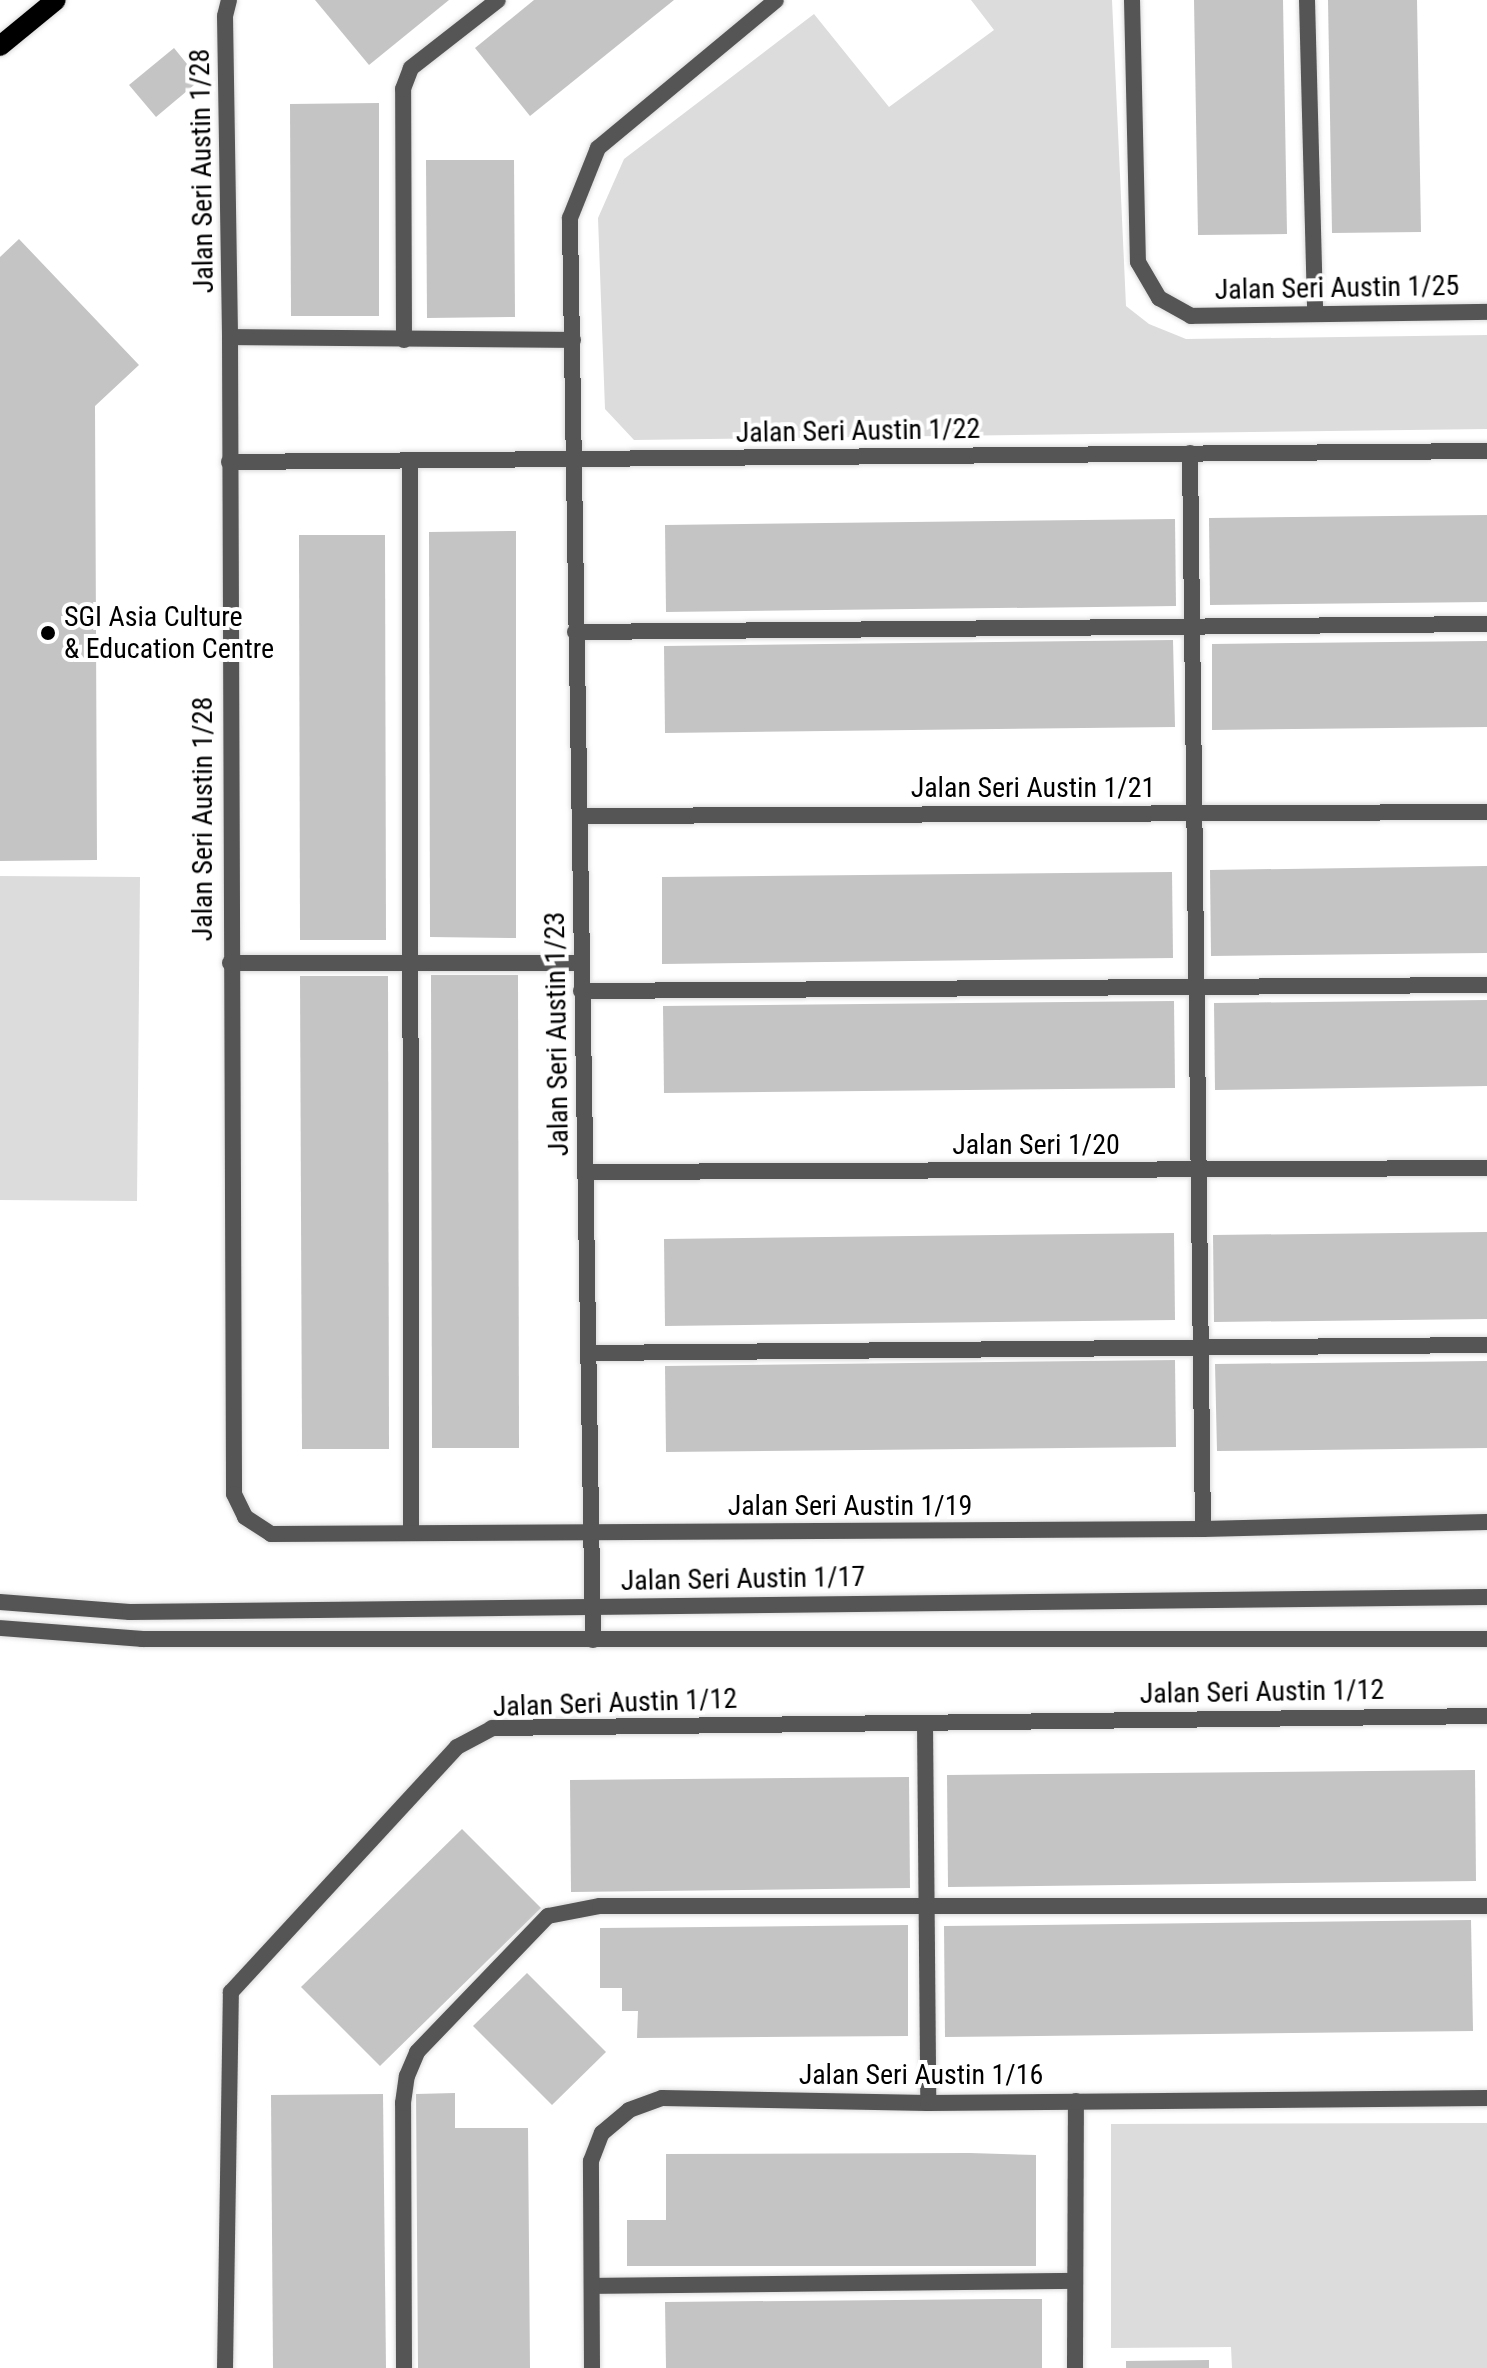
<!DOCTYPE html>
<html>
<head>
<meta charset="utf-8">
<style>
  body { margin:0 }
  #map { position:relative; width:1487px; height:2368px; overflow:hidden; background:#fff; font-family:"Roboto Condensed",sans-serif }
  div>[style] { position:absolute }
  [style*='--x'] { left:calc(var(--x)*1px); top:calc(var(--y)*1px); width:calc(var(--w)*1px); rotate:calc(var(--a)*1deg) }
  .green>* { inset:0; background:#dcdcdc }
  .building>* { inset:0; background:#c4c4c4 }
  .roads { filter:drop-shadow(0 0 2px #dbdbdb) drop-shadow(0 0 2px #dbdbdb) }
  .service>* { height:16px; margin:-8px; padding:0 8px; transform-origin:8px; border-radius:8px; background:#555 }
  .minor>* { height:16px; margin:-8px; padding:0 8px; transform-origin:8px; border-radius:8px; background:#555 }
  .tertiary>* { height:16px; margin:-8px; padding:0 8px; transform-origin:8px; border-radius:8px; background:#555 }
  .primary>* { height:20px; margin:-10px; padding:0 10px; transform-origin:10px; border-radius:10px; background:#000 }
  .dots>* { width:22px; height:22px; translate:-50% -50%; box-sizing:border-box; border:4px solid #fff; border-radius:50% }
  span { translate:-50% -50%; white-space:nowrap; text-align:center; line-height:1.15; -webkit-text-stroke:8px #fff; paint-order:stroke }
  .street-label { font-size:28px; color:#000 }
  .poi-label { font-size:28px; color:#000 }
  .left { translate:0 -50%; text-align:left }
</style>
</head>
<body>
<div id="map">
  <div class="green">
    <div style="clip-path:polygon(971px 0,1112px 0,1126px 306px,1149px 324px,1186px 339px,1487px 335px,1487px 429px,634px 440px,605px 409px,598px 218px,624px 159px,814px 14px,889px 107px,994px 30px)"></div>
    <div style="clip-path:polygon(0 876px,140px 877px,137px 1201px,0 1200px)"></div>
    <div style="clip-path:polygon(1487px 2123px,1487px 2368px,1232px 2368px,1231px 2347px,1111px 2348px,1111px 2124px)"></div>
  </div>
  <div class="building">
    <div style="clip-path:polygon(315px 0,449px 0,369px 65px)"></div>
    <div style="clip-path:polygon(534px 0,674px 0,530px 116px,475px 48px)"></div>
    <div style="clip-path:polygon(1194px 0,1283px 0,1287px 234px,1198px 235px)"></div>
    <div style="clip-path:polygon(1328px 0,1417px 0,1421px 232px,1332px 233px)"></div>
    <div style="clip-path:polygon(174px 48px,200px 80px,156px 117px,129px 85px)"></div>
    <div style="clip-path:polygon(379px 103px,379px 316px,291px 316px,290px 104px)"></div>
    <div style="clip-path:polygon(426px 160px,514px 160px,515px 317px,427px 318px)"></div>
    <div style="clip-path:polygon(19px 239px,139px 365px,95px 406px,97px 860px,0 861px,0 257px)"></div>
    <div style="clip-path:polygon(1487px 515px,1487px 602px,1210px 605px,1209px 518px)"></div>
    <div style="clip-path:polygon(1175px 519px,1176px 606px,666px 612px,665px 525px)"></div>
    <div style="clip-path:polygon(516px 531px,516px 938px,430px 937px,429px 532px)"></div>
    <div style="clip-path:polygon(299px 535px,385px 535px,386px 940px,300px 940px)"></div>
    <div style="clip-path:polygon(1173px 640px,1175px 727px,665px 733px,664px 646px)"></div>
    <div style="clip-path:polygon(1487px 641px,1487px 727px,1212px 730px,1212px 644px)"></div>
    <div style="clip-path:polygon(1487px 866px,1487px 953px,1211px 956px,1210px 870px)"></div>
    <div style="clip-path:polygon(1172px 872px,1173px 958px,662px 964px,662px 877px)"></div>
    <div style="clip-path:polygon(431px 975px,518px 975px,519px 1448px,432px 1448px)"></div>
    <div style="clip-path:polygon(300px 976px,388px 976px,389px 1449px,302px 1449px)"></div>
    <div style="clip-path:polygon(1487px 1000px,1487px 1086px,1215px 1090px,1214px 1003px)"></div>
    <div style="clip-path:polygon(1174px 1001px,1175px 1088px,664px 1093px,663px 1006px)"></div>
    <div style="clip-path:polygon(1487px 1232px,1487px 1319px,1214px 1322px,1213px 1235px)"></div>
    <div style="clip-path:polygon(1174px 1233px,1175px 1320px,665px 1326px,664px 1239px)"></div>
    <div style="clip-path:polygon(1175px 1360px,1176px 1447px,666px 1452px,665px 1366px)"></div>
    <div style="clip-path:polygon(1487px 1361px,1487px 1448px,1217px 1451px,1215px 1364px)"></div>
    <div style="clip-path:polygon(1475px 1770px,1476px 1881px,948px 1887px,947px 1775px)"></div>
    <div style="clip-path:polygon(909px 1777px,910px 1888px,571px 1892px,570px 1780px)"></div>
    <div style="clip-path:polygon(462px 1829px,541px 1908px,380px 2066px,301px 1987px)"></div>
    <div style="clip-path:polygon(1471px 1920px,1473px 2031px,945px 2037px,944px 1926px)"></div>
    <div style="clip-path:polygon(908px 1925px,908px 2036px,637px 2038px,638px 2011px,622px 2011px,622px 1988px,600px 1988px,600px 1928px)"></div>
    <div style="clip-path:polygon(527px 1973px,606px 2052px,552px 2105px,473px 2026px)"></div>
    <div style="clip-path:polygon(455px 2093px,455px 2128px,528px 2128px,530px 2368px,418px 2368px,416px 2094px)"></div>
    <div style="clip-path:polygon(383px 2094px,386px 2368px,273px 2368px,271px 2095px)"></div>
    <div style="clip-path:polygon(970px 2153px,1036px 2155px,1036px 2266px,627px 2266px,627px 2220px,666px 2220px,666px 2154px)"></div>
    <div style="clip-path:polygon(1004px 2299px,1042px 2299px,1042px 2368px,666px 2368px,665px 2302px)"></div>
    <div style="clip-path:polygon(1209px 2360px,1209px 2368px,1126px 2368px,1126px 2361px)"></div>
  </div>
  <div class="roads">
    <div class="service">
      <div style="--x:1307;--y:0;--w:314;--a:88.5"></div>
      <div style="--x:404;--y:340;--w:251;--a:-90.2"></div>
      <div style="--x:403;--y:89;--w:22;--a:-69"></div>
      <div style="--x:411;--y:68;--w:110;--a:-38"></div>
      <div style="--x:1190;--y:453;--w:1076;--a:89.31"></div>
      <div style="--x:410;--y:461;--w:1072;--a:89.95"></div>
      <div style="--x:575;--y:632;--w:912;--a:-0.5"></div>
      <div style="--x:230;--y:963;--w:352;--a:0"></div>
      <div style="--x:581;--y:991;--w:906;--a:-0.38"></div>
      <div style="--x:589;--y:1353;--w:898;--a:-0.51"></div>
      <div style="--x:925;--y:1723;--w:380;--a:89.5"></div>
      <div style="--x:592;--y:2286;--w:483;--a:-0.6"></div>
      <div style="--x:404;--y:2368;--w:265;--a:-90.2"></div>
      <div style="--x:403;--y:2103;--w:27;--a:-82"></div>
      <div style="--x:407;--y:2076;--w:26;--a:-67"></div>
      <div style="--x:417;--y:2052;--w:189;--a:-46.1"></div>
      <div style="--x:548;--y:1916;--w:53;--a:-10.9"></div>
      <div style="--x:600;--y:1906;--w:887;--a:0"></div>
      <div style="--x:1075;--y:2368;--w:267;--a:-89.8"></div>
    </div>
    <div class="minor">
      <div style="--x:229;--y:0;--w:16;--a:104"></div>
      <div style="--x:225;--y:16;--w:321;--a:89.1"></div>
      <div style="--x:230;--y:337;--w:1157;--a:89.8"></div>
      <div style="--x:234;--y:1494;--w:25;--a:64"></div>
      <div style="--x:245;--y:1517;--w:31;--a:33"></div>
      <div style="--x:271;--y:1534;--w:932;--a:-0.31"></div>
      <div style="--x:1203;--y:1529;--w:284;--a:-1.4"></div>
      <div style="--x:1132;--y:0;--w:262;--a:88.7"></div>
      <div style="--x:1138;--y:262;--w:42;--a:59.7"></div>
      <div style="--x:1159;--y:298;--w:37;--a:29"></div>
      <div style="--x:1191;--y:316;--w:296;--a:-0.8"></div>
      <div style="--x:230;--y:337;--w:343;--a:0.5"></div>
      <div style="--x:229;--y:462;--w:1258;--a:-0.5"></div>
      <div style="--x:580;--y:816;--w:907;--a:-0.25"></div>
      <div style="--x:586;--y:1172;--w:901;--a:-0.25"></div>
      <div style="--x:593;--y:1640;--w:1422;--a:-90.93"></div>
      <div style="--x:570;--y:218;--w:75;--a:-68.2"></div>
      <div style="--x:598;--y:148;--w:231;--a:-39.7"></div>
      <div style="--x:225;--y:2368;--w:376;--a:-89.1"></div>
      <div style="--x:231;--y:1992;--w:333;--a:-47.3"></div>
      <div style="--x:457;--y:1747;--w:40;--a:-28"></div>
      <div style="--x:492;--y:1728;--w:995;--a:-0.69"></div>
      <div style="--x:592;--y:2368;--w:207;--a:-90.3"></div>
      <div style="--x:591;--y:2161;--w:30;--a:-69"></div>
      <div style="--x:602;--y:2133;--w:35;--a:-40"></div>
      <div style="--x:629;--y:2110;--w:35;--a:-20"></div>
      <div style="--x:662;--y:2098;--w:266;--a:1.1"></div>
      <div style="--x:928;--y:2103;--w:559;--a:-0.51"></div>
    </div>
    <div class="tertiary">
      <div style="--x:0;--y:1602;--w:130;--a:4.4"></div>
      <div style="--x:130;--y:1612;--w:1357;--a:-0.63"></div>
      <div style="--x:0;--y:1628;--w:142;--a:4.4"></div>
      <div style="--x:142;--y:1639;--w:1345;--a:0"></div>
    </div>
    <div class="primary">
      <div style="--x:0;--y:46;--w:72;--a:-39.4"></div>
    </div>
  </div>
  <div class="dots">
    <div style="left:48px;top:633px;background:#000"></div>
  </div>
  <div class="street-label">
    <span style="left:202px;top:171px;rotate:-91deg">Jalan Seri Austin 1/28</span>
    <span style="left:1337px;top:288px;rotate:-1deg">Jalan Seri Austin 1/25</span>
    <span style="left:858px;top:431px;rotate:-1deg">Jalan Seri Austin 1/22</span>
    <span style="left:1033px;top:788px">Jalan Seri Austin 1/21</span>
    <span style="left:203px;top:819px;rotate:-90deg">Jalan Seri Austin 1/28</span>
    <span style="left:557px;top:1034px;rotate:-91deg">Jalan Seri Austin 1/23</span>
    <span style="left:1036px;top:1145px">Jalan Seri 1/20</span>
    <span style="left:850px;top:1506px">Jalan Seri Austin 1/19</span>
    <span style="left:743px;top:1579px;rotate:-1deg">Jalan Seri Austin 1/17</span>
    <span style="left:1262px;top:1692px;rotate:-1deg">Jalan Seri Austin 1/12</span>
    <span style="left:615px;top:1703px;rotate:-2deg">Jalan Seri Austin 1/12</span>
    <span style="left:921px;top:2075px">Jalan Seri Austin 1/16</span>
  </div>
  <div class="poi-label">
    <span class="left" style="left:64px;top:633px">SGI Asia Culture<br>&amp; Education Centre</span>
  </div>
</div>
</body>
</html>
